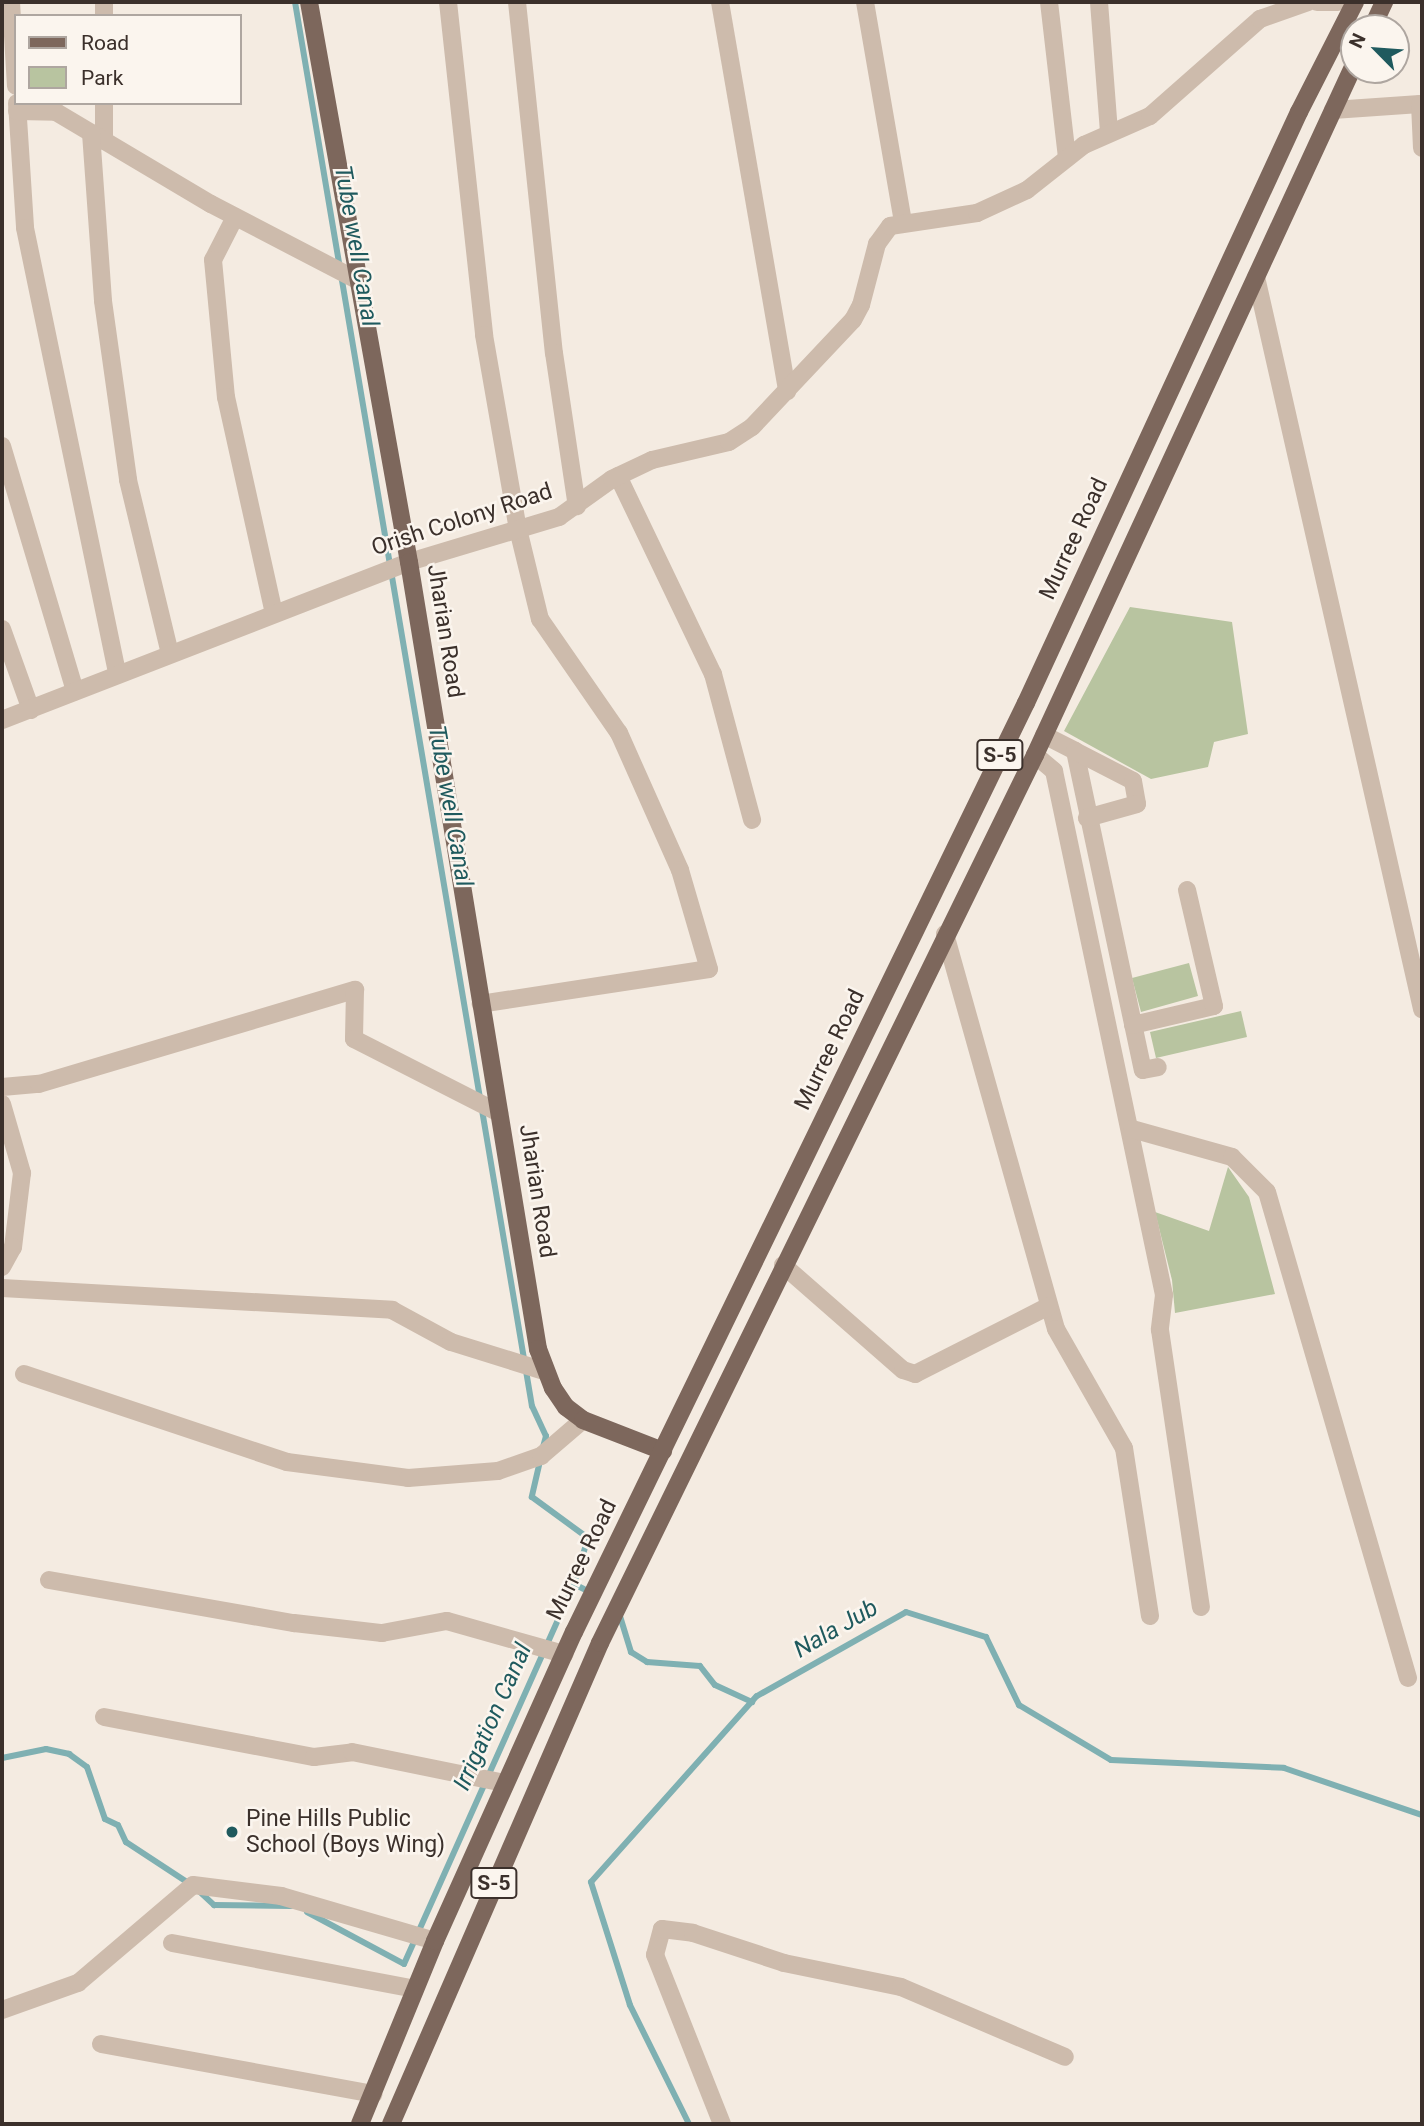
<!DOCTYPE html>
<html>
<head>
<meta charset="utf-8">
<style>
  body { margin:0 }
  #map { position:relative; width:1424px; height:2126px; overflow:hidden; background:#f4ebe1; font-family:Roboto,sans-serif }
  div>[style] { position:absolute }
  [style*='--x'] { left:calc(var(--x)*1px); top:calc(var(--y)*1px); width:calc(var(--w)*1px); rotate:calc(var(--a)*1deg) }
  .green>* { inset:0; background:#b8c4a0 }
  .stream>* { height:6px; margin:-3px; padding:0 3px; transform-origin:3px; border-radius:3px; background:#7fb0b2 }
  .minor>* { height:18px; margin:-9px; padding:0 9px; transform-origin:9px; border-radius:9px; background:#cdbbac }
  .major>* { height:18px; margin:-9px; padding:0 9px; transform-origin:9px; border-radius:9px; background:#7d675c }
  .dots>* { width:19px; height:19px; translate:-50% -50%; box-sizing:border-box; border:4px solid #fbf5ee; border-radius:50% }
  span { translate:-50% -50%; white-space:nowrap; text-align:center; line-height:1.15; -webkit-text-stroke:5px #fbf5ee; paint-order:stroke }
  .shield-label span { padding:2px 5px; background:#fbf5ee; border:2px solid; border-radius:5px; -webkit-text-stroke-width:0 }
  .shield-label { font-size:21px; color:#3b302b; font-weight:700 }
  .street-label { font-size:23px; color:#3b302b }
  .poi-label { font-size:23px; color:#3b302b }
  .left { translate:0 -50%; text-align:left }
  .water-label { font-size:24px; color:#1f5a5e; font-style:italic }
  .frame { position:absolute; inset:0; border:4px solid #3b302b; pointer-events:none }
  .legend { position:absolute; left:14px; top:14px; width:228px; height:91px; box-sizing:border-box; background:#fbf5ee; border:2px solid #aea6a0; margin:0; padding:9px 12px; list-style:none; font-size:21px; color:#3b302b }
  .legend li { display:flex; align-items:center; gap:14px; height:35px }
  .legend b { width:35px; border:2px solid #aea6a0 }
  .north { position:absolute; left:1340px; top:14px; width:70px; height:70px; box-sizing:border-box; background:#fbf5ee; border:2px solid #aea6a0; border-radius:50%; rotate:295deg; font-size:19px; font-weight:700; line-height:28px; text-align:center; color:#3b302b }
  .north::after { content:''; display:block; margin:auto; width:24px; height:32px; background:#1f5a5e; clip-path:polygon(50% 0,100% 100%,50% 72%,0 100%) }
</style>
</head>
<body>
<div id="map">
  <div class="green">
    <div style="clip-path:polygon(1130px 607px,1232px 622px,1248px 734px,1214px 742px,1208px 767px,1151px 779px,1064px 731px)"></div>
    <div style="clip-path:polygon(1189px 963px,1198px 996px,1141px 1012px,1132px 978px)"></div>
    <div style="clip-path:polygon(1241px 1011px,1247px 1037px,1156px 1058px,1150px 1032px)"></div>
    <div style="clip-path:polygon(1228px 1167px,1249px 1197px,1275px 1294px,1175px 1313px,1172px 1280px,1155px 1212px,1209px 1231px)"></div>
  </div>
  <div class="stream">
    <div style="--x:295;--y:2;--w:1424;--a:80.42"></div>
    <div style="--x:532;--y:1406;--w:33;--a:65"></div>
    <div style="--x:546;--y:1436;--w:11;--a:105"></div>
    <div style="--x:540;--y:1461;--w:37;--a:103"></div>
    <div style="--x:532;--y:1497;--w:69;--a:36.2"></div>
    <div style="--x:588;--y:1538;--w:48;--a:106.9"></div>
    <div style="--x:619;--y:1613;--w:41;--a:72.9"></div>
    <div style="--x:631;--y:1652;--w:19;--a:32"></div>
    <div style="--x:647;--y:1662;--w:53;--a:4.3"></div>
    <div style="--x:700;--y:1666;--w:24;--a:52"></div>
    <div style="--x:715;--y:1685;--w:41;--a:24.7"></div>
    <div style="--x:2;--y:1758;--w:45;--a:-11.6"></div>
    <div style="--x:46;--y:1749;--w:24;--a:12"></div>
    <div style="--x:69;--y:1754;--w:22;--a:36"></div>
    <div style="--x:87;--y:1767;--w:55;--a:70.9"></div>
    <div style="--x:105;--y:1819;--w:14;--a:25"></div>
    <div style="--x:118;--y:1825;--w:19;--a:65"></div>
    <div style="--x:126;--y:1842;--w:77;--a:33.3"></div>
    <div style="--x:199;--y:1891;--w:21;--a:43"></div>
    <div style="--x:214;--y:1905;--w:77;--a:0.7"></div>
    <div style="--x:307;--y:1912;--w:110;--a:28.2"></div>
    <div style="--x:404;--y:1964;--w:416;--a:-65.9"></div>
    <div style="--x:574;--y:1584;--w:11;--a:27"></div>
    <div style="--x:689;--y:2124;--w:133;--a:-116.4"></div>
    <div style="--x:630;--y:2005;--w:129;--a:-107.6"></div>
    <div style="--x:591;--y:1882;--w:249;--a:-48.3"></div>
    <div style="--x:757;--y:1696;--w:171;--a:-29.4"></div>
    <div style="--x:906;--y:1612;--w:84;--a:17.4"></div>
    <div style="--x:986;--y:1637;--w:76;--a:64.1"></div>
    <div style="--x:1019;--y:1705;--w:107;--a:30.9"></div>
    <div style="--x:1111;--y:1760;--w:173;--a:2.6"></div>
    <div style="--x:1284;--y:1768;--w:146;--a:18.8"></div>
  </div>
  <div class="minor">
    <div style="--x:11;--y:2;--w:84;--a:86.6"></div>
    <div style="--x:104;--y:2;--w:14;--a:90"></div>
    <div style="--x:448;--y:2;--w:335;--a:83.8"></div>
    <div style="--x:484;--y:335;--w:197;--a:80.1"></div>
    <div style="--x:518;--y:529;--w:93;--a:76.3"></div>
    <div style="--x:540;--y:619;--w:139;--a:55.3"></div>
    <div style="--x:619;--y:733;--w:150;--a:66"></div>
    <div style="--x:680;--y:870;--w:103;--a:73.7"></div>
    <div style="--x:709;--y:969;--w:231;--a:171.3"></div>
    <div style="--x:517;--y:2;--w:353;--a:84"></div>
    <div style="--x:554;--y:353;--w:155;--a:81.5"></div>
    <div style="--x:720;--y:2;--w:395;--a:80.2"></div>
    <div style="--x:865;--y:2;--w:223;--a:80.2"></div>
    <div style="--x:1049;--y:2;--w:157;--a:83.4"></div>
    <div style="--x:1099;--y:2;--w:130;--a:85.6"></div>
    <div style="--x:1317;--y:2;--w:21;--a:0"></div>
    <div style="--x:17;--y:103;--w:125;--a:86.3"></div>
    <div style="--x:25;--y:228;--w:454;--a:78.3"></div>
    <div style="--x:104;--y:103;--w:38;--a:90"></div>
    <div style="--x:1333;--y:110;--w:87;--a:-3.9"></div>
    <div style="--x:1420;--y:104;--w:44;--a:87.4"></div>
    <div style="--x:17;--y:111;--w:39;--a:1"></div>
    <div style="--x:56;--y:112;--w:180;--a:30.7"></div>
    <div style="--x:211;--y:204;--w:167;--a:27.5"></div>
    <div style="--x:91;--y:133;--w:168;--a:85.9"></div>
    <div style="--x:103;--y:301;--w:181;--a:82"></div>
    <div style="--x:128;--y:480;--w:178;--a:76.4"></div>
    <div style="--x:235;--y:217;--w:48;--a:117.1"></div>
    <div style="--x:213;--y:260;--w:138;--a:84.6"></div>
    <div style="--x:226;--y:397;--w:222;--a:77.5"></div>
    <div style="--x:1256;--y:277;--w:751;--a:77.22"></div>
    <div style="--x:2;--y:446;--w:256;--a:73.4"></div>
    <div style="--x:618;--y:476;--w:220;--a:64.4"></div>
    <div style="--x:713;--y:674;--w:151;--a:75"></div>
    <div style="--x:2;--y:629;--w:86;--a:70.3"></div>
    <div style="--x:2;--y:720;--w:437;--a:-21.2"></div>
    <div style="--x:409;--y:562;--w:157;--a:-16.7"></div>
    <div style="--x:559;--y:517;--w:65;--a:-35.6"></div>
    <div style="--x:612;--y:479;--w:44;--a:-25.4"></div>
    <div style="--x:652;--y:460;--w:79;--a:-13.2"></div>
    <div style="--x:729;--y:442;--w:27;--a:-33"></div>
    <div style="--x:752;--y:427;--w:147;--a:-46.7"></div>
    <div style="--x:853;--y:320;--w:17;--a:-62"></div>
    <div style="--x:861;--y:305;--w:63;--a:-75.3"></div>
    <div style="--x:877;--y:244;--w:22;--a:-54"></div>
    <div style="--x:890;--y:226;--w:88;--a:-8.5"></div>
    <div style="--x:977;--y:213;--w:55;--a:-24.7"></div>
    <div style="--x:1027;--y:190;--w:73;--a:-38.3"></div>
    <div style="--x:1084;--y:145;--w:72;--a:-23.7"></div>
    <div style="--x:1150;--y:116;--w:147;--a:-41.4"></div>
    <div style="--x:1260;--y:19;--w:51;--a:-19.5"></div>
    <div style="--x:1044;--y:735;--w:35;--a:27"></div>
    <div style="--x:1075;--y:751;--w:326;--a:78"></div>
    <div style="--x:1143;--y:1070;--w:15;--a:-11"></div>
    <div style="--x:1075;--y:751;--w:65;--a:27.3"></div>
    <div style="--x:1133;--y:781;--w:23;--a:80"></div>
    <div style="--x:1137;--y:804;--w:52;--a:164.4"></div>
    <div style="--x:1035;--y:755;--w:25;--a:40"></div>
    <div style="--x:1054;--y:771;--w:535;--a:78.14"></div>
    <div style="--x:1164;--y:1295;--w:35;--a:97"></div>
    <div style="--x:1160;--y:1330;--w:280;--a:81.6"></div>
    <div style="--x:945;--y:934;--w:410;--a:74.3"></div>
    <div style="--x:1056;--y:1329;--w:137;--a:60.3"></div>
    <div style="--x:1124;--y:1448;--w:170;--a:81.2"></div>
    <div style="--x:1133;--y:1025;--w:83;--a:-13.2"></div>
    <div style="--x:1214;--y:1006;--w:119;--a:-103.1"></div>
    <div style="--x:2;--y:1087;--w:37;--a:-5"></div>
    <div style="--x:39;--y:1084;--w:330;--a:-16.6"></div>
    <div style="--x:355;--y:990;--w:49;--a:91.2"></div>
    <div style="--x:354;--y:1039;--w:163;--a:27"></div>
    <div style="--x:2;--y:1104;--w:72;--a:73.8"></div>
    <div style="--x:22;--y:1173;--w:75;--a:96.9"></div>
    <div style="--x:13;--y:1247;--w:23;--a:119"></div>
    <div style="--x:1132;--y:1129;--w:104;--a:15.6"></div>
    <div style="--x:1232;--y:1157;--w:49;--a:45"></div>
    <div style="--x:1267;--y:1192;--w:506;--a:73.82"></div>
    <div style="--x:783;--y:1265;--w:159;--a:41.2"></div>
    <div style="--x:903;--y:1370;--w:13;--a:18"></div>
    <div style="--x:915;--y:1374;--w:150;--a:-26.9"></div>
    <div style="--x:2;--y:1288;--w:391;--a:3.2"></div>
    <div style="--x:392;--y:1310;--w:67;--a:28.5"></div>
    <div style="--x:451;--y:1342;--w:97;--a:17.3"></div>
    <div style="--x:24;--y:1374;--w:277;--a:18.5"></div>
    <div style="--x:287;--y:1462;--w:122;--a:7.5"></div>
    <div style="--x:408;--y:1478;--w:90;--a:-4.4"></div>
    <div style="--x:498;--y:1471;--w:46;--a:-19.2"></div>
    <div style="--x:541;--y:1456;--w:55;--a:-40.6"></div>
    <div style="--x:49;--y:1580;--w:249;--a:10"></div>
    <div style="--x:294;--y:1623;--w:89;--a:6.5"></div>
    <div style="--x:382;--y:1633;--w:66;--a:-10.5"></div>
    <div style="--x:447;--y:1621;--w:122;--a:15.8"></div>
    <div style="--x:104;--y:1717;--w:214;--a:10.8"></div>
    <div style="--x:314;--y:1757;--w:38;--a:-7"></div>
    <div style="--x:352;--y:1752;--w:156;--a:11.5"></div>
    <div style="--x:172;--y:1943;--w:247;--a:10.7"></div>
    <div style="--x:2;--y:2010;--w:81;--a:-19.6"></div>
    <div style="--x:78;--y:1983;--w:151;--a:-40.4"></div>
    <div style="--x:193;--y:1885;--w:89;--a:7.1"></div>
    <div style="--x:281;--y:1896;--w:160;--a:16.3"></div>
    <div style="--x:101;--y:2044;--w:277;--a:10.4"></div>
    <div style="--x:722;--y:2124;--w:182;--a:-111.6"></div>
    <div style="--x:655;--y:1955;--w:27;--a:-75"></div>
    <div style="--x:662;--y:1929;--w:31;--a:7"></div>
    <div style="--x:693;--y:1933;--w:96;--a:18.2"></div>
    <div style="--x:784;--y:1963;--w:119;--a:11.6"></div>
    <div style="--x:901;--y:1987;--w:178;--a:23.1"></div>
  </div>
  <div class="major">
    <div style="--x:309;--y:2;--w:569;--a:79.88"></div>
    <div style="--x:409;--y:562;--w:798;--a:80.69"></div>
    <div style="--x:538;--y:1349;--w:42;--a:69"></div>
    <div style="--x:553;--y:1388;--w:23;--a:56"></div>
    <div style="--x:566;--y:1407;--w:21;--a:37"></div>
    <div style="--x:583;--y:1420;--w:86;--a:21.2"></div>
    <div style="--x:1372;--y:28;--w:29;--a:-65"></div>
    <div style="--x:360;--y:2124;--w:198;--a:-67.7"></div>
    <div style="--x:435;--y:1941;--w:339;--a:-65.8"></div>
    <div style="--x:574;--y:1632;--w:1033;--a:-64.06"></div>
    <div style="--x:1026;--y:703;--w:651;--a:-65.21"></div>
    <div style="--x:1299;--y:112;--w:123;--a:-63"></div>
    <div style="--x:391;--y:2124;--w:524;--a:-66.51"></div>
    <div style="--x:600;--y:1643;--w:989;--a:-63.9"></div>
    <div style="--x:1035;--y:755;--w:760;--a:-65.19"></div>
  </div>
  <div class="dots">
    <div style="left:232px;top:1832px;background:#1f5a5e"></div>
  </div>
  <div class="shield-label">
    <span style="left:1000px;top:755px">S-5</span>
    <span style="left:494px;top:1883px">S-5</span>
  </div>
  <div class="street-label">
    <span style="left:462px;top:520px;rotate:-18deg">Orish Colony Road</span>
    <span style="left:1074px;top:539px;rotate:-65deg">Murree Road</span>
    <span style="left:445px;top:631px;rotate:81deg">Jharian Road</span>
    <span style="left:830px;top:1050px;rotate:-64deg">Murree Road</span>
    <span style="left:537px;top:1191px;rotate:81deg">Jharian Road</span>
    <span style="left:582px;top:1560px;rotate:-64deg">Murree Road</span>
  </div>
  <div class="poi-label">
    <span class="left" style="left:246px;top:1832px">Pine Hills Public<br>School (Boys Wing)</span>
  </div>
  <div class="water-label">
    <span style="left:356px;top:246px;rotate:80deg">Tube well Canal</span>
    <span style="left:450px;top:806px;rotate:80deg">Tube well Canal</span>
    <span style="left:836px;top:1629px;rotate:-30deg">Nala Jub</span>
    <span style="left:493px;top:1717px;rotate:-66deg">Irrigation Canal</span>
  </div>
  <div class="frame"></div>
  <ul class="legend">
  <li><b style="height:9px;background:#7d675c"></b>Road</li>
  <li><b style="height:19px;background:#b8c4a0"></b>Park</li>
  </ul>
  <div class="north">N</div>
</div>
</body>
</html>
